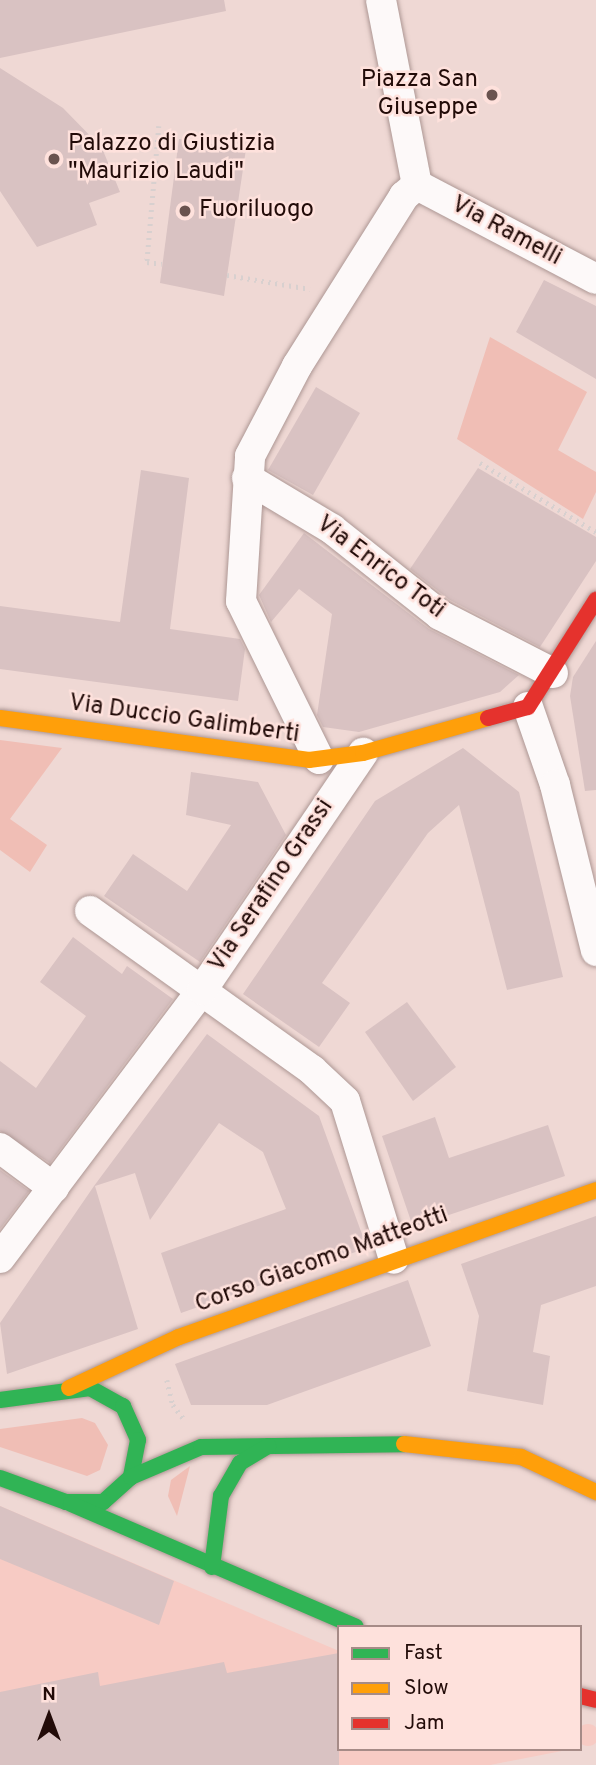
<!DOCTYPE html>
<html>
<head>
<meta charset="utf-8">
<style>
  body { margin:0 }
  #map { position:relative; width:596px; height:1765px; overflow:hidden; background:#efd8d4; font-family:Overpass,sans-serif }
  div>[style] { position:absolute }
  [style*='--x'] { left:calc(var(--x)*1px); top:calc(var(--y)*1px); width:calc(var(--w)*1px); rotate:calc(var(--a)*1deg) }
  .built>* { inset:0; background:#f7cbc4 }
  .round { border-radius:50% }
  .green>* { inset:0; background:#f0beb5 }
  .building>* { inset:0; background:#d9c2c2 }
  .path>* { height:4.5px; margin-top:-2.25px; transform-origin:0; background:repeating-linear-gradient(90deg,#d8d0cf 0 2px,transparent 0 7px) }
  .roads { filter:drop-shadow(0 0 2px #ad9794) drop-shadow(0 0 2px #ad9794) }
  .street>* { height:30px; margin:-15px; padding:0 15px; transform-origin:15px; border-radius:15px; background:#fdf9f9 }
  .fast>* { height:16px; margin:-8px; padding:0 8px; transform-origin:8px; border-radius:8px; background:#30b455 }
  .slow>* { height:16px; margin:-8px; padding:0 8px; transform-origin:8px; border-radius:8px; background:#ff9f0a }
  .jam>* { height:16px; margin:-8px; padding:0 8px; transform-origin:8px; border-radius:8px; background:#e5322d }
  .dots>* { width:19px; height:19px; translate:-50% -50%; box-sizing:border-box; border:4px solid #fee1dc; border-radius:50% }
  span { translate:-50% -50%; white-space:nowrap; text-align:center; line-height:1.15; -webkit-text-stroke:5px #fee1dc; paint-order:stroke }
  .poi-label { font-size:24px; color:#220b08 }
  .right { translate:-100% -50%; text-align:right }
  .left { translate:0 -50%; text-align:left }
  .street-label { font-size:24px; color:#220b08 }
  .legend { position:absolute; left:337px; top:1625px; width:245px; height:126px; box-sizing:border-box; background:#fee1dc; border:2px solid #a68b87; margin:0; padding:9px 12px; list-style:none; font-size:21px; color:#220b08 }
  .legend li { display:flex; align-items:center; gap:14px; height:35px }
  .legend b { width:35px; border:2px solid #a68b87 }
  .north { position:absolute; left:14px; top:1681px; width:70px; height:70px; -webkit-text-stroke:5px #fee1dc; paint-order:stroke; rotate:0deg; font-size:19px; font-weight:700; line-height:28px; text-align:center; color:#220b08 }
  .north::after { content:''; display:block; margin:auto; width:24px; height:32px; background:#220b08; clip-path:polygon(50% 0,100% 100%,50% 72%,0 100%) }
</style>
</head>
<body>
<div id="map">
  <div class="built">
    <div style="clip-path:polygon(0 1506px,339px 1651px,339px 1749px,572px 1749px,490px 1765px,0 1765px)"></div>
    <div class="round" style="left:577px;top:1724px;width:22px;height:22px"></div>
  </div>
  <div class="green">
    <div style="clip-path:polygon(490px 337px,587px 392px,558px 450px,596px 472px,596px 492px,583px 519px,457px 439px)"></div>
    <div style="clip-path:polygon(0 740px,62px 748px,10px 819px,47px 845px,30px 872px,0 850px)"></div>
    <div style="clip-path:polygon(82px 1418px,95px 1423px,108px 1445px,100px 1470px,87px 1476px,0 1447px,0 1429px)"></div>
    <div style="clip-path:polygon(190px 1466px,177px 1516px,168px 1496px,171px 1480px)"></div>
  </div>
  <div class="building">
    <div style="clip-path:polygon(0 0,224px 0,226px 11px,0 58px)"></div>
    <div style="clip-path:polygon(0 68px,63px 108px,102px 148px,120px 192px,89px 203px,97px 225px,37px 247px,0 191px)"></div>
    <div style="clip-path:polygon(179px 139px,246px 149px,224px 296px,160px 283px)"></div>
    <div style="clip-path:polygon(544px 280px,596px 306px,596px 379px,516px 332px)"></div>
    <div style="clip-path:polygon(316px 387px,360px 413px,313px 495px,268px 470px)"></div>
    <div style="clip-path:polygon(478px 468px,596px 537px,596px 561px,540px 647px,450px 600px,410px 569px)"></div>
    <div style="clip-path:polygon(141px 470px,189px 478px,170px 629px,240px 639px,245px 649px,238px 701px,0 669px,0 606px,120px 622px)"></div>
    <div style="clip-path:polygon(304px 533px,429px 629px,519px 675px,500px 692px,359px 732px,323px 727px,317px 715px,332px 614px,299px 589px,271px 622px,259px 595px)"></div>
    <div style="clip-path:polygon(596px 641px,596px 790px,585px 791px,570px 696px,573px 677px)"></div>
    <div style="clip-path:polygon(463px 748px,519px 792px,563px 977px,507px 990px,459px 805px,428px 833px,322px 983px,350px 1003px,319px 1047px,243px 994px,375px 801px)"></div>
    <div style="clip-path:polygon(191px 772px,258px 782px,286px 835px,200px 962px,104px 896px,133px 854px,187px 891px,231px 825px,186px 815px)"></div>
    <div style="clip-path:polygon(73px 937px,122px 974px,127px 966px,173px 999px,50px 1163px,0 1131px,0 1061px,36px 1088px,86px 1016px,40px 982px)"></div>
    <div style="clip-path:polygon(407px 1002px,456px 1067px,413px 1101px,365px 1032px)"></div>
    <div style="clip-path:polygon(207px 1034px,319px 1116px,367px 1248px,181px 1313px,161px 1253px,286px 1209px,263px 1152px,219px 1123px,150px 1220px,135px 1173px,95px 1186px,138px 1329px,7px 1374px,0 1323px,94px 1186px)"></div>
    <div style="clip-path:polygon(435px 1117px,449px 1158px,548px 1125px,565px 1176px,413px 1227px,382px 1136px)"></div>
    <div style="clip-path:polygon(0 1170px,29px 1191px,0 1229px)"></div>
    <div style="clip-path:polygon(596px 1216px,596px 1286px,541px 1305px,533px 1352px,550px 1356px,543px 1405px,467px 1391px,479px 1316px,461px 1264px)"></div>
    <div style="clip-path:polygon(408px 1280px,431px 1346px,267px 1405px,191px 1405px,175px 1364px)"></div>
    <div style="clip-path:polygon(0 1506px,174px 1581px,159px 1625px,0 1559px)"></div>
    <div style="clip-path:polygon(339px 1653px,339px 1765px,0 1765px,0 1692px,98px 1672px,100px 1686px,224px 1662px,227px 1673px)"></div>
  </div>
  <div class="path">
    <div style="--x:159;--y:126;--w:137;--a:95"></div>
    <div style="--x:147;--y:262;--w:15;--a:8"></div>
    <div style="--x:227;--y:275;--w:84;--a:9.6"></div>
    <div style="--x:480;--y:463;--w:135;--a:30.7"></div>
    <div style="--x:167;--y:1380;--w:26;--a:77"></div>
    <div style="--x:173;--y:1405;--w:18;--a:52"></div>
  </div>
  <div class="roads">
    <div class="street">
      <div style="--x:381;--y:0;--w:188;--a:79"></div>
      <div style="--x:417;--y:185;--w:202;--a:27.7"></div>
      <div style="--x:247;--y:478;--w:99;--a:31"></div>
      <div style="--x:332;--y:529;--w:138;--a:38.5"></div>
      <div style="--x:440;--y:615;--w:127;--a:27.2"></div>
      <div style="--x:528;--y:707;--w:83;--a:70.9"></div>
      <div style="--x:555;--y:785;--w:171;--a:76.1"></div>
      <div style="--x:319;--y:759;--w:176;--a:-116.3"></div>
      <div style="--x:241;--y:601;--w:145;--a:-86.4"></div>
      <div style="--x:250;--y:456;--w:102;--a:-62.4"></div>
      <div style="--x:297;--y:366;--w:201;--a:-57.8"></div>
      <div style="--x:404;--y:196;--w:17;--a:-40"></div>
      <div style="--x:90;--y:911;--w:273;--a:35.6"></div>
      <div style="--x:312;--y:1070;--w:45;--a:43.2"></div>
      <div style="--x:345;--y:1101;--w:165;--a:72.8"></div>
      <div style="--x:0;--y:1148;--w:67;--a:36.5"></div>
      <div style="--x:0;--y:1258;--w:336;--a:-53"></div>
      <div style="--x:202;--y:990;--w:287;--a:-55.8"></div>
    </div>
    <div class="fast">
      <div style="--x:0;--y:1400;--w:91;--a:-7.6"></div>
      <div style="--x:90;--y:1388;--w:38;--a:29"></div>
      <div style="--x:123;--y:1406;--w:37;--a:66"></div>
      <div style="--x:138;--y:1440;--w:38;--a:101"></div>
      <div style="--x:131;--y:1477;--w:38;--a:138"></div>
      <div style="--x:103;--y:1502;--w:37;--a:180"></div>
      <div style="--x:66;--y:1502;--w:70;--a:-160"></div>
      <div style="--x:131;--y:1477;--w:76;--a:-23.2"></div>
      <div style="--x:201;--y:1447;--w:203;--a:-0.8"></div>
      <div style="--x:71;--y:1504;--w:310;--a:23.3"></div>
      <div style="--x:212;--y:1567;--w:72;--a:-82.8"></div>
      <div style="--x:221;--y:1496;--w:38;--a:-60"></div>
      <div style="--x:240;--y:1463;--w:33;--a:-31"></div>
    </div>
    <div class="slow">
      <div style="--x:0;--y:718;--w:312;--a:7.7"></div>
      <div style="--x:309;--y:760;--w:54;--a:-7.4"></div>
      <div style="--x:363;--y:753;--w:130;--a:-15.6"></div>
      <div style="--x:69;--y:1388;--w:121;--a:-24.9"></div>
      <div style="--x:179;--y:1337;--w:442;--a:-19.4"></div>
      <div style="--x:404;--y:1444;--w:118;--a:6.3"></div>
      <div style="--x:521;--y:1457;--w:83;--a:25"></div>
    </div>
    <div class="jam">
      <div style="--x:488;--y:718;--w:41;--a:-15.4"></div>
      <div style="--x:528;--y:707;--w:127;--a:-57.6"></div>
      <div style="--x:580;--y:1696;--w:16;--a:14"></div>
    </div>
  </div>
  <div class="dots">
    <div style="left:492px;top:95px;background:#6a534f"></div>
    <div style="left:54px;top:159px;background:#6a534f"></div>
    <div style="left:185px;top:211px;background:#6a534f"></div>
  </div>
  <div class="poi-label">
    <span class="right" style="left:478px;top:95px">Piazza San<br>Giuseppe</span>
    <span class="left" style="left:68px;top:159px">Palazzo di Giustizia<br>"Maurizio Laudi"</span>
    <span class="left" style="left:199px;top:211px">Fuoriluogo</span>
  </div>
  <div class="street-label">
    <span style="left:506px;top:232px;rotate:28deg">Via Ramelli</span>
    <span style="left:380px;top:568px;rotate:37deg">Via Enrico Toti</span>
    <span style="left:184px;top:720px;rotate:8deg">Via Duccio Galimberti</span>
    <span style="left:272px;top:886px;rotate:-56deg">Via Serafino Grassi</span>
    <span style="left:322px;top:1261px;rotate:-20deg">Corso Giacomo Matteotti</span>
  </div>
  <ul class="legend">
  <li><b style="height:9px;background:#30b455"></b>Fast</li>
  <li><b style="height:9px;background:#ff9f0a"></b>Slow</li>
  <li><b style="height:9px;background:#e5322d"></b>Jam</li>
  </ul>
  <div class="north">N</div>
</div>
</body>
</html>
